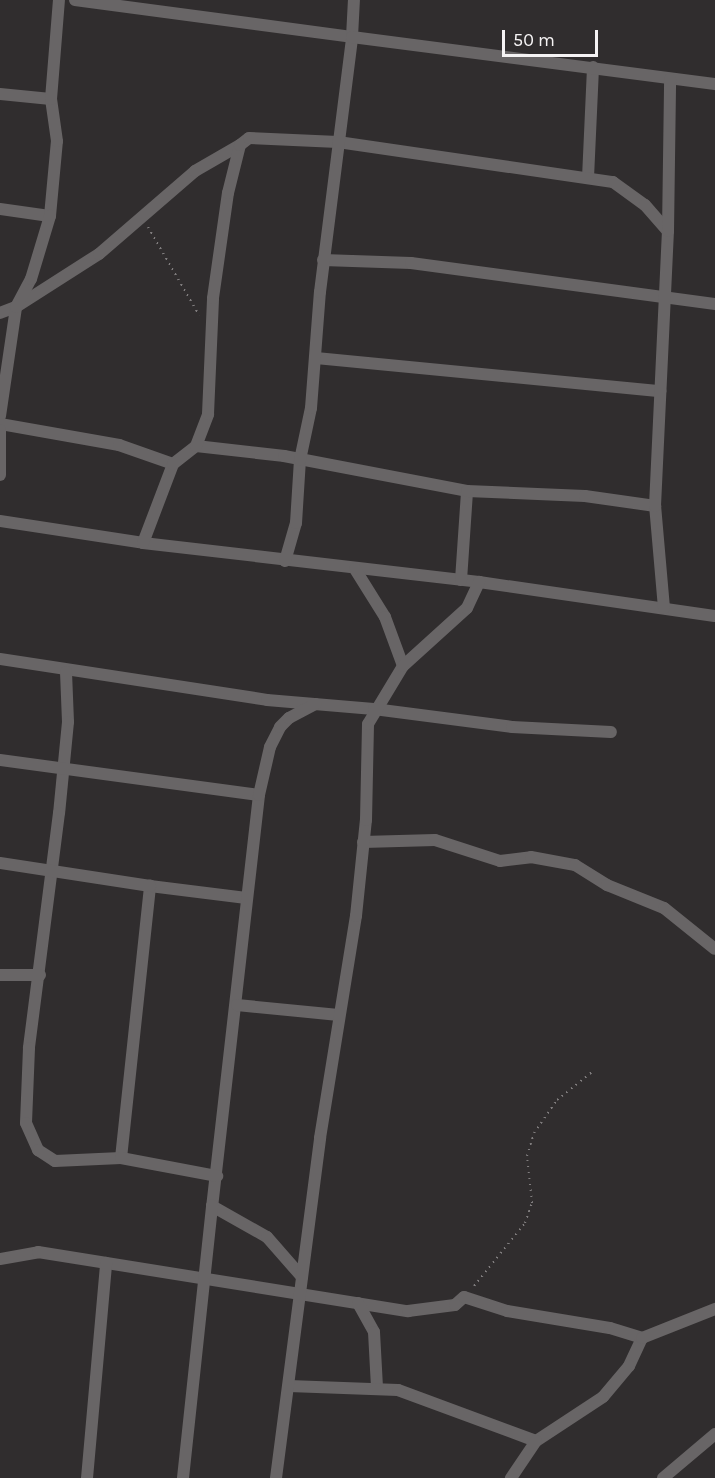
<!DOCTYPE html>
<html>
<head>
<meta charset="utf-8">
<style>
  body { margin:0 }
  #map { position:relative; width:715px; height:1478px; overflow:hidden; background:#302d2e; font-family:Karla,sans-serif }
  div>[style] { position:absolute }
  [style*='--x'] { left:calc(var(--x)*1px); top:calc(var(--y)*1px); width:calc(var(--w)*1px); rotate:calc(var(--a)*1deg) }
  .path>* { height:2px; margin-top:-1px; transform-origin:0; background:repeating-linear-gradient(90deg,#807d7e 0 1.5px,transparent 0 6px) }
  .street>* { height:12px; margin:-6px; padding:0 6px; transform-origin:6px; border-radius:6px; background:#686566 }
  span { translate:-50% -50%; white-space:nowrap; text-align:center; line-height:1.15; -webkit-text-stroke:4.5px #302d2e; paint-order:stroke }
  .scale { position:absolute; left:502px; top:30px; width:96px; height:27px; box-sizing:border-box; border:3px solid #f5f3f4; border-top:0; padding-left:8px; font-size:18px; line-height:21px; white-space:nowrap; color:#f5f3f4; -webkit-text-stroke:4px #302d2e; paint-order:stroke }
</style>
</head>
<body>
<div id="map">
  <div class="path">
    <div style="--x:148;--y:227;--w:102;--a:59.9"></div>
    <div style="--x:474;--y:1286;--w:81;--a:-51"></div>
    <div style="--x:525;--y:1223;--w:21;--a:-71"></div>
    <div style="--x:532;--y:1203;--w:47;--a:-96.1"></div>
    <div style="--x:527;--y:1156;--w:24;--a:-73"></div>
    <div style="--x:534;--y:1133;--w:40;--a:-55.1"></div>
    <div style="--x:557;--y:1100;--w:45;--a:-38.7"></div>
  </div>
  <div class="street">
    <div style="--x:75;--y:0;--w:279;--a:7.6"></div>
    <div style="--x:352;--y:37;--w:37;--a:-87"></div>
    <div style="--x:0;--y:94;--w:51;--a:5.6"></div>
    <div style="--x:588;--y:178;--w:111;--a:-87.4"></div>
    <div style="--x:0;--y:209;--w:50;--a:8"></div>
    <div style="--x:50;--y:216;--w:75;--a:-84.7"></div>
    <div style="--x:57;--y:141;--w:42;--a:-98.1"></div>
    <div style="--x:51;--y:99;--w:99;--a:-85.4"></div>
    <div style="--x:323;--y:260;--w:88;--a:2"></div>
    <div style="--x:411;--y:263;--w:307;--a:7.7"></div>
    <div style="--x:0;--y:313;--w:17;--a:-21"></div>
    <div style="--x:16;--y:307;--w:98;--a:-32.6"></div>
    <div style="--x:99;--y:254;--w:127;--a:-40.8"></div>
    <div style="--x:195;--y:171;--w:52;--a:-30"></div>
    <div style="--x:316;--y:358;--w:346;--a:5.5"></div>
    <div style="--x:0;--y:416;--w:110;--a:-81.6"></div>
    <div style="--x:16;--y:307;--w:32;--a:-62"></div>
    <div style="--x:31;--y:279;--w:66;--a:-73.2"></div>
    <div style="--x:0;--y:424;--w:121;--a:10"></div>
    <div style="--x:119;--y:445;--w:57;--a:19.4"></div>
    <div style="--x:0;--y:430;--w:45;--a:90"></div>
    <div style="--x:196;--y:446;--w:89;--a:6.5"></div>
    <div style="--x:284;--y:456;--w:186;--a:10.8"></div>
    <div style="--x:0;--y:521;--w:145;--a:8.7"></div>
    <div style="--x:143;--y:543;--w:338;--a:6.6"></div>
    <div style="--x:479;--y:582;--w:238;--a:8.2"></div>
    <div style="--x:143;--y:543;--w:85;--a:-69.2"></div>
    <div style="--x:173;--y:464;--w:29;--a:-38"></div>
    <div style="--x:196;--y:446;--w:34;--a:-69"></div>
    <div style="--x:208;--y:414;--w:116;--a:-87.5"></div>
    <div style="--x:213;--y:298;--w:106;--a:-81.9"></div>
    <div style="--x:228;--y:193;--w:49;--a:-76"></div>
    <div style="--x:240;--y:145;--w:11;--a:-38"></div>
    <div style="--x:249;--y:138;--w:89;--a:2.6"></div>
    <div style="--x:338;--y:142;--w:278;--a:8.3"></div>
    <div style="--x:613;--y:182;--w:39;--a:36"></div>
    <div style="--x:645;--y:205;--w:35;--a:49"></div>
    <div style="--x:285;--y:561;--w:40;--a:-74"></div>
    <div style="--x:296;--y:523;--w:63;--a:-86.4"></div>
    <div style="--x:300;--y:460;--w:53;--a:-78.1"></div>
    <div style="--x:311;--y:408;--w:116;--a:-85.6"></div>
    <div style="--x:320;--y:292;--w:257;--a:-82.8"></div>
    <div style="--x:352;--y:37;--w:366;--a:7.4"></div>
    <div style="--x:355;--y:569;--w:57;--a:58"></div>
    <div style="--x:385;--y:617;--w:52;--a:69.8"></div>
    <div style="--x:461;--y:580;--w:89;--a:-86.1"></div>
    <div style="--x:467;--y:491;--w:118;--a:2.4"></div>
    <div style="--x:585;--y:496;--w:71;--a:8.1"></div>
    <div style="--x:664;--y:608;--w:102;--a:-95"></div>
    <div style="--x:655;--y:506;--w:275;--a:-87.3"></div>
    <div style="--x:668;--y:231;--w:152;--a:-89.2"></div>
    <div style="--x:0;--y:659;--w:270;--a:8.7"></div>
    <div style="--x:267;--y:700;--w:107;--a:4.8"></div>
    <div style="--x:374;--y:709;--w:139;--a:7.4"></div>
    <div style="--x:512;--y:727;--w:99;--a:2.9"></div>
    <div style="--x:66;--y:672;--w:50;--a:87.7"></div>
    <div style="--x:68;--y:722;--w:91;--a:95.6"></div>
    <div style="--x:59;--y:813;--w:237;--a:97.3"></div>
    <div style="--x:29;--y:1048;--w:75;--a:92.3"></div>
    <div style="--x:26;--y:1123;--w:30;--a:66"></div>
    <div style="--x:38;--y:1150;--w:20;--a:33"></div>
    <div style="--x:55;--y:1161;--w:66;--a:-2.6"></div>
    <div style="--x:121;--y:1158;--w:274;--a:-83.9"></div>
    <div style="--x:150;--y:886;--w:97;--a:7.1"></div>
    <div style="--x:0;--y:760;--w:261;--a:7.7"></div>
    <div style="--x:259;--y:795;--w:414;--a:96.5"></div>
    <div style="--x:212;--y:1206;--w:63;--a:29.4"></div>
    <div style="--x:267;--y:1237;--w:53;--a:48.8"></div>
    <div style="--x:259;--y:795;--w:49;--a:-77.1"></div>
    <div style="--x:270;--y:747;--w:22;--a:-63"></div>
    <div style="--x:280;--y:727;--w:13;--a:-45"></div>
    <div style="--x:289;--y:718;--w:30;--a:-28"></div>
    <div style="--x:363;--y:842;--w:72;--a:-1.6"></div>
    <div style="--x:435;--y:840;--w:68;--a:17.9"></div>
    <div style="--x:500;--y:861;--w:31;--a:-7"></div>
    <div style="--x:531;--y:857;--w:45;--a:10.3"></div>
    <div style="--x:575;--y:865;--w:38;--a:32"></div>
    <div style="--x:607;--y:885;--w:61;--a:22"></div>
    <div style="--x:664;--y:908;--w:65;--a:38.8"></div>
    <div style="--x:0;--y:863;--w:152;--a:8.7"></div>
    <div style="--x:0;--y:975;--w:40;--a:0"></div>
    <div style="--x:237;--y:1005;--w:102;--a:5.6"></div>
    <div style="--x:121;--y:1158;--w:98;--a:10.6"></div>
    <div style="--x:0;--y:1259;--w:39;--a:-10"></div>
    <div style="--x:38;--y:1252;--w:375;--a:9.1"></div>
    <div style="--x:408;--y:1311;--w:47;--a:-7.3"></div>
    <div style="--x:455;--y:1305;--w:12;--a:-42"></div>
    <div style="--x:464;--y:1297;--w:45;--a:18"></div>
    <div style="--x:507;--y:1311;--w:104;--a:9.4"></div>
    <div style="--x:610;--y:1328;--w:34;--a:17"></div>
    <div style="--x:642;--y:1338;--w:31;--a:115"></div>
    <div style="--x:629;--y:1366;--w:40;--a:130"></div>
    <div style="--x:603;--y:1397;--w:80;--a:146.7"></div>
    <div style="--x:358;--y:1303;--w:33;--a:61"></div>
    <div style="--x:374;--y:1332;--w:56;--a:86.9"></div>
    <div style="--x:642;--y:1338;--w:79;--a:-21.7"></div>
    <div style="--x:289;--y:1386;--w:109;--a:2.1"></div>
    <div style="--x:398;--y:1390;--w:147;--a:20.3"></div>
    <div style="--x:536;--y:1441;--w:45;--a:124"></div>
    <div style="--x:87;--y:1478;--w:216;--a:-84.9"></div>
    <div style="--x:183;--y:1478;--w:274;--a:-83.9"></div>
    <div style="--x:276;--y:1478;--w:343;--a:-82.6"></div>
    <div style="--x:320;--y:1138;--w:225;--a:-80.8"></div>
    <div style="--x:356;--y:916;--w:97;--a:-84.1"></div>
    <div style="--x:366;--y:820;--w:96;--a:-88.8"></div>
    <div style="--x:368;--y:724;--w:68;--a:-58.9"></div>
    <div style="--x:403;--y:666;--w:86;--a:-42.2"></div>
    <div style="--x:467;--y:608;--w:29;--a:-65"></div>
    <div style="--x:663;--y:1478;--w:68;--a:-40.2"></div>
  </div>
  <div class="scale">50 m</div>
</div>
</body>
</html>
